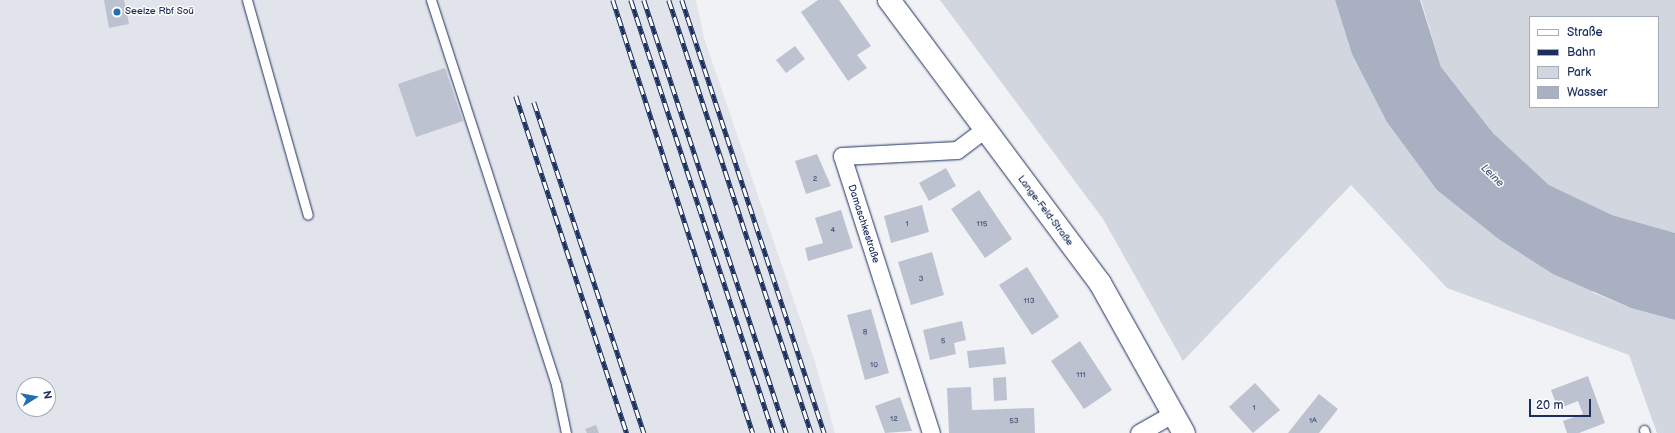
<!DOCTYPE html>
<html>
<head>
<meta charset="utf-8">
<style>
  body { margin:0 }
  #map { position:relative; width:1675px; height:433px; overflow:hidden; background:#f1f2f5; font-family:"Balsamiq Sans",sans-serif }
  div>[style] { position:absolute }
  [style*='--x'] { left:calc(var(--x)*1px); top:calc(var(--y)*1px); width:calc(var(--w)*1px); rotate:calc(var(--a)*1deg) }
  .built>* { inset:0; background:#e1e4ea }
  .green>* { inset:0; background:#d2d6df }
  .water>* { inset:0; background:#a8b0c2 }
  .building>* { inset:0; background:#bcc2d0 }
  .roads { filter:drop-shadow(0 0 1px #1b2f5e) drop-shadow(0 0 1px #1b2f5e) }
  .service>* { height:9px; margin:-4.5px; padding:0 4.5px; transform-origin:4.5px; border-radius:4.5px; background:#fff }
  .minor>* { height:17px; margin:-8.5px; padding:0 8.5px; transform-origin:8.5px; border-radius:8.5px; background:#fff }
  .tertiary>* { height:22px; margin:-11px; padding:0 11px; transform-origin:11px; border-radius:11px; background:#fff }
  .rail>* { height:4.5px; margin-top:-2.25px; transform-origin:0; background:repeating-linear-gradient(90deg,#fff 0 9px,#1b2f5e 0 18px); box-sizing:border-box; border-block:1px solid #1b2f5e }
  .dots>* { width:11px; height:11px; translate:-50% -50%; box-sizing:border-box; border:2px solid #fff; border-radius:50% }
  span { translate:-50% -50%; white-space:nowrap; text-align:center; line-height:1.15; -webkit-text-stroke:3px #fff; paint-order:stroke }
  .number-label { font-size:8px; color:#43547a }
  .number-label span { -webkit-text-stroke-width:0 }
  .poi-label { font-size:10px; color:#1b2f5e }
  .left { translate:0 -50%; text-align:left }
  .street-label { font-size:10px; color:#1b2f5e }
  .water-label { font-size:11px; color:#4c5c81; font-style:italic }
  .legend { position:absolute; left:1529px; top:16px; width:130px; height:92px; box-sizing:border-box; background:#fff; border:1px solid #a4acbf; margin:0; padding:5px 7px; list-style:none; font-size:12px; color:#1b2f5e }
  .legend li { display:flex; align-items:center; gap:8px; height:20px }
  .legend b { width:20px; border:1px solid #a4acbf }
  .north { position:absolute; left:16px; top:377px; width:40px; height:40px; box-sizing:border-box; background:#fff; border:1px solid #a4acbf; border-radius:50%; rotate:79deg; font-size:11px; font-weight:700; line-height:16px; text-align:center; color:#1b2f5e }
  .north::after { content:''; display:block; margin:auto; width:14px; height:18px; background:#1f6fb2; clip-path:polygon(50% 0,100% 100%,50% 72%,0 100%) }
  .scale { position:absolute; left:1529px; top:399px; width:62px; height:18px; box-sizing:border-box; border:2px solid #1b2f5e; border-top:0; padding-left:5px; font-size:12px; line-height:14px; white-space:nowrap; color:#1b2f5e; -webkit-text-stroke:3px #fff; paint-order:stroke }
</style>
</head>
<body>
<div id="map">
  <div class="built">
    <div style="clip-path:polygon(evenodd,0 0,696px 0,704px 38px,815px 362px,835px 433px,0 433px,0 0,24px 385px,48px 385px,48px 409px,24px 409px,24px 385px)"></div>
  </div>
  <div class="green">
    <div style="clip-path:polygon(940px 0,1335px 0,1352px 54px,1594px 293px,1631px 308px,1675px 320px,1675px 433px,1657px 433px,1629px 355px,1447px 288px,1351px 185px,1183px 361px,1103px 219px)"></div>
    <div style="clip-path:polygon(evenodd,1421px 0,1675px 0,1675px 233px,1612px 215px,1549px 185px,1493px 133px,1441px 67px,1421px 0,1530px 17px,1658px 17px,1658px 107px,1530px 107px,1530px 17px)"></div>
  </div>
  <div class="water">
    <div style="clip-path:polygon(1335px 0,1420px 0,1441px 67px,1493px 133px,1549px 185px,1612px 215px,1675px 233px,1675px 320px,1631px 308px,1553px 274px,1500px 240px,1437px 190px,1387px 122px,1352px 54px)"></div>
  </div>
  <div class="building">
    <div style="clip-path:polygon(104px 0,124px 0,129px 24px,109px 28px)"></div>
    <div style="clip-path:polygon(818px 0,839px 0,871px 46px,857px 55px,867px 68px,848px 81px,801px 12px)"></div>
    <div style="clip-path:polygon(795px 46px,805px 59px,786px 73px,776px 60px)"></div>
    <div style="clip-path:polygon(445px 68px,463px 121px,416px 137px,398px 84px)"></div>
    <div style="clip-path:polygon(817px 154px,831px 186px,806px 194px,795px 161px)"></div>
    <div style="clip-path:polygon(946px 168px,956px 186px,929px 201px,919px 183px)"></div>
    <div style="clip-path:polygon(979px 190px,1012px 239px,985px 258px,951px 209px)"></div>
    <div style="clip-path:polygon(922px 205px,929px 232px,891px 243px,884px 216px)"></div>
    <div style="clip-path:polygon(841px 210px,853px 248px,808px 261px,805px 248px,823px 243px,815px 218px)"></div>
    <div style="clip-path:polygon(932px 252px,944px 295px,911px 305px,898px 262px)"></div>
    <div style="clip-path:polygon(1027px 267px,1059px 317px,1032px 335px,999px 285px)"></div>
    <div style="clip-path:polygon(871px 309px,889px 373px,865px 380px,847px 315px)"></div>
    <div style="clip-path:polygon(962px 321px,966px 340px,954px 343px,956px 354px,930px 360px,923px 330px)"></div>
    <div style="clip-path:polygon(1080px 341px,1112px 390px,1084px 409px,1051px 361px)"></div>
    <div style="clip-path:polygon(1004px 347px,1006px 364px,969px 368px,967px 351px)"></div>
    <div style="clip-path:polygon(1588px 376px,1605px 423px,1579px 433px,1567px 433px,1563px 421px,1583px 414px,1578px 401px,1558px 409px,1551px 390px)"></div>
    <div style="clip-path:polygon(1006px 377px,1007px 400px,994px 401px,993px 378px)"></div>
    <div style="clip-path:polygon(1255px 383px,1280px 410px,1253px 433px,1229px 407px)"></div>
    <div style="clip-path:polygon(971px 387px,972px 410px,1034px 408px,1035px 433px,949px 433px,947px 388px)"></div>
    <div style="clip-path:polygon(1319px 394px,1338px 409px,1319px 433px,1288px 433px)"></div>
    <div style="clip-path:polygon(900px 397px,912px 431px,885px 433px,875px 406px)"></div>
    <div style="clip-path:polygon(596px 425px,599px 433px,587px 433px,585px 429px)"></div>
  </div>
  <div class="roads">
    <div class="service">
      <div style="--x:247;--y:0;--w:223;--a:74.2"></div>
      <div style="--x:431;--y:0;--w:405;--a:72"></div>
      <div style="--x:556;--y:385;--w:49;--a:78.2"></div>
      <div style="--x:1644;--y:430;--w:3;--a:72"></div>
    </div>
    <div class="minor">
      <div style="--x:931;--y:433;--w:291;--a:-107.8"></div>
      <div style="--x:842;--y:156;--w:115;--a:-3"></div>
      <div style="--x:957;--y:150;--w:34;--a:-37"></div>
      <div style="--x:1139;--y:433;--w:40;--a:-29.7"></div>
    </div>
    <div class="tertiary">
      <div style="--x:889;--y:0;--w:353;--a:53.3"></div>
      <div style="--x:1100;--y:283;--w:172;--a:60.8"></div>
    </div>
  </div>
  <div class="rail">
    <div style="--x:613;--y:0;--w:455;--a:72.1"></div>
    <div style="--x:631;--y:0;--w:456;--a:71.8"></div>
    <div style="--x:644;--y:0;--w:456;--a:71.8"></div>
    <div style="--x:669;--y:0;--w:456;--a:71.8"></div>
    <div style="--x:682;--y:0;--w:456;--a:71.8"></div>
    <div style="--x:516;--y:96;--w:355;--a:71.8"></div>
    <div style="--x:534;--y:102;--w:349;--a:71.6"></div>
  </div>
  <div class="dots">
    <div style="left:117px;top:12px;background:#1f6fb2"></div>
  </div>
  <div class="number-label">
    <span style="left:815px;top:179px">2</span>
    <span style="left:907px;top:224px">1</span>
    <span style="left:982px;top:224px">115</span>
    <span style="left:833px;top:230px">4</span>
    <span style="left:921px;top:279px">3</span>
    <span style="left:1029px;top:301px">113</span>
    <span style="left:865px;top:332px">8</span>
    <span style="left:943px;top:341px">5</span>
    <span style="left:874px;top:365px">10</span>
    <span style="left:1081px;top:375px">111</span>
    <span style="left:1254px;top:408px">1</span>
    <span style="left:894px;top:419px">12</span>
    <span style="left:1014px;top:421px">53</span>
    <span style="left:1313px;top:421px">1A</span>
  </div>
  <div class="poi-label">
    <span class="left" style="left:125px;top:12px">Seelze Rbf Soü</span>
  </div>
  <div class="street-label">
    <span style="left:1045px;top:211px;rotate:53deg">Lange-Feld-Straße</span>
    <span style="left:863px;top:224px;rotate:72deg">Damaschkestraße</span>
  </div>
  <div class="water-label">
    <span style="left:1492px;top:176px;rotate:44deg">Leine</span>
  </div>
  <ul class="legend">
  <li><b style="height:5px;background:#fff"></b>Straße</li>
  <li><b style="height:5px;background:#1b2f5e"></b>Bahn</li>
  <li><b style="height:11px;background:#d2d6df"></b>Park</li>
  <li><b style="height:11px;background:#a8b0c2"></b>Wasser</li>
  </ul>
  <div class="north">N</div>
  <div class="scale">20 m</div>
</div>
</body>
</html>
